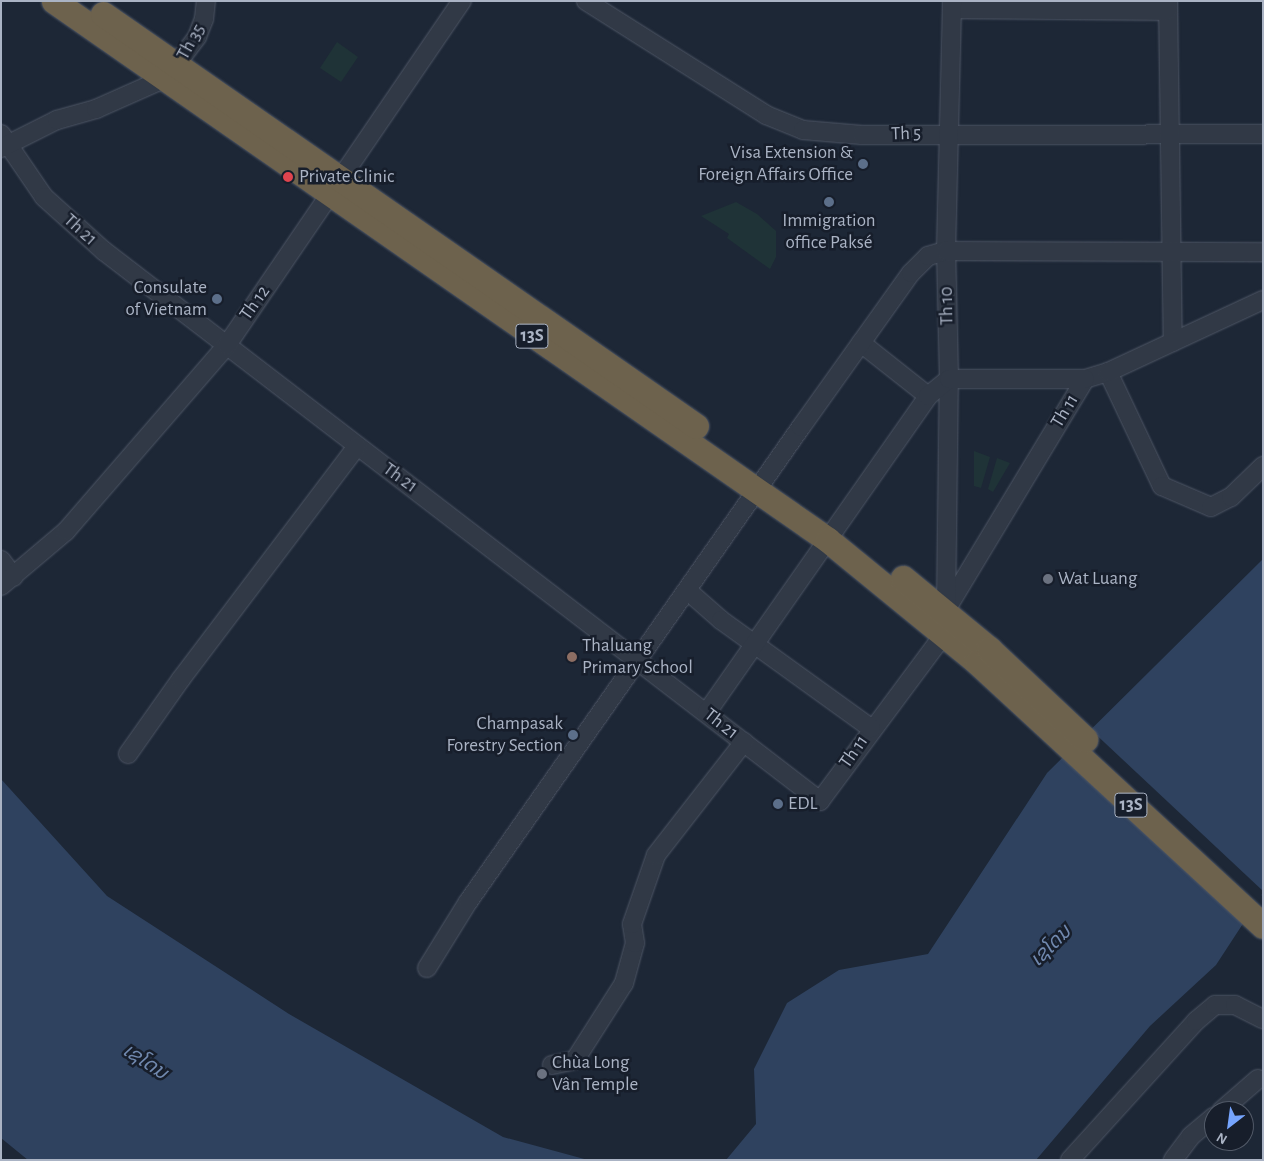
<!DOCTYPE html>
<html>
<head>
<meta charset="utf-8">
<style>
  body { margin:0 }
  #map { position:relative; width:1264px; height:1161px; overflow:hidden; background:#1d2736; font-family:"Alegreya Sans","Noto Sans Lao",sans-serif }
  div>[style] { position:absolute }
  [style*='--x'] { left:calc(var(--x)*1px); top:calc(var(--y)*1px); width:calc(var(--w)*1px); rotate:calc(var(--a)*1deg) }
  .green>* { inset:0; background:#1f3337 }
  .water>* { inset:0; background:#2f425f }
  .pier>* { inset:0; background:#1d2736 }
  .roads { filter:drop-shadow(0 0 1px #4e5665) drop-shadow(0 0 1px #4e5665) }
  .minor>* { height:18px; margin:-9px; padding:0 9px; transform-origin:9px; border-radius:9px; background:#313946 }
  .highway>* { height:25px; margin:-12.5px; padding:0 12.5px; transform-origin:12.5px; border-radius:12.5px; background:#6d624d }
  .dots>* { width:14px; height:14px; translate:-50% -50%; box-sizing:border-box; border:2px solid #171e2b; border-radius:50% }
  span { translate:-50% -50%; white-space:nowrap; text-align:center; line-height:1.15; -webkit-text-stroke:5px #171e2b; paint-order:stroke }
  .shield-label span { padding:1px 4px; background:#171e2b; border:1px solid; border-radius:4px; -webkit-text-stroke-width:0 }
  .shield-label { font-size:18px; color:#aab3c4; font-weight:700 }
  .street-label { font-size:19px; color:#aab3c4 }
  .poi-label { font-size:19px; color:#aab3c4 }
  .right { translate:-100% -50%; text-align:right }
  .left { translate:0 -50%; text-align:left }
  .water-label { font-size:20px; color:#7189af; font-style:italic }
  .frame { position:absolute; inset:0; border:2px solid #aab3c4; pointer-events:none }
  .north { position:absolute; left:1204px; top:1101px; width:50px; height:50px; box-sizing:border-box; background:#171e2b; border:1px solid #525a68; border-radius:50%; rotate:210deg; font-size:14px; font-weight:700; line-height:20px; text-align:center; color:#aab3c4 }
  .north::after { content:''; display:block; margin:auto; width:18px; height:22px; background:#76a5fe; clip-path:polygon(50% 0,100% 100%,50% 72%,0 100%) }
</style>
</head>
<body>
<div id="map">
  <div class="green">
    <div style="clip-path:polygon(337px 42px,358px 57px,341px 82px,320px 68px)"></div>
    <div style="clip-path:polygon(736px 202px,757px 214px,776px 231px,776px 257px,770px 269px,727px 238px,729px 234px,701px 216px)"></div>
    <div style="clip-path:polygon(974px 451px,990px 457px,981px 488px,974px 486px)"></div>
    <div style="clip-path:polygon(997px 458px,1010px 463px,993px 492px,988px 489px)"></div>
  </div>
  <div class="water">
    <div style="clip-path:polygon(1263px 559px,1263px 893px,1216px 965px,1150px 1026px,1036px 1160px,726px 1160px,756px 1124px,754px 1069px,787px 1003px,839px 970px,928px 954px,1047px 773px)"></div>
    <div style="clip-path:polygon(1px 779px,107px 896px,289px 1014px,503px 1137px,588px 1160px,28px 1160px,1px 1138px)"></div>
  </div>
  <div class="pier">
    <div style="clip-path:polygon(1089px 728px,1263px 891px,1256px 911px,1068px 749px)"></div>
  </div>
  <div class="roads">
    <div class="minor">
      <div style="--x:586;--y:1;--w:213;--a:32.3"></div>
      <div style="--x:766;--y:115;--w:40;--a:22"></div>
      <div style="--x:803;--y:130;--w:59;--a:4.8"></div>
      <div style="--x:862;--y:135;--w:401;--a:-0.1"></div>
      <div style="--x:1168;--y:1;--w:341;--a:89.2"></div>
      <div style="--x:952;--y:9;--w:216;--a:0.5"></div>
      <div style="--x:1;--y:134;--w:76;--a:55.7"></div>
      <div style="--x:44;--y:197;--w:81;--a:42"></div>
      <div style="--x:104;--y:251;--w:903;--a:37.53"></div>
      <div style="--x:820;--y:801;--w:208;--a:-53.4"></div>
      <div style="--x:1;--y:148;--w:63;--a:-26.6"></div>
      <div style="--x:57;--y:120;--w:41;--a:-15.8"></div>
      <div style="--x:96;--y:109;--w:77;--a:-23.9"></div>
      <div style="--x:166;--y:78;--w:51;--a:-52.9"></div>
      <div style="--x:197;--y:37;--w:19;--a:-69"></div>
      <div style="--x:204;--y:19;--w:18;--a:-84"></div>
      <div style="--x:861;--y:343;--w:85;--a:38.3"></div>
      <div style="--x:1108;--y:372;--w:126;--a:64.7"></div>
      <div style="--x:1162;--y:486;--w:53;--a:23.2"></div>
      <div style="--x:1211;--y:507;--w:22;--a:-27"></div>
      <div style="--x:1231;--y:497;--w:45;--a:-44.1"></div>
      <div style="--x:1;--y:560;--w:21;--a:53"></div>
      <div style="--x:1;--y:586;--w:85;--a:-40.2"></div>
      <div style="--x:66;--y:531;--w:246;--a:-49.1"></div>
      <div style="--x:227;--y:345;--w:417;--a:-55.7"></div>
      <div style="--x:688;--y:591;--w:44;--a:41.3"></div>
      <div style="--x:721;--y:620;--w:185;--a:35.8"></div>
      <div style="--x:947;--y:608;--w:267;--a:-58.9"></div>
      <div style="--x:1085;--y:379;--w:24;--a:-17"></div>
      <div style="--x:1108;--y:372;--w:171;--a:-24.9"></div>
      <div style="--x:946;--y:611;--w:232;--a:-89.3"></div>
      <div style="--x:949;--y:379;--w:128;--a:-91.3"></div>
      <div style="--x:946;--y:251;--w:250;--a:-88.6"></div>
      <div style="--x:707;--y:712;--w:386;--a:-55"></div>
      <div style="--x:928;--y:396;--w:27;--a:-39"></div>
      <div style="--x:949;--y:379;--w:136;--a:0"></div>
      <div style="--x:128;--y:754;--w:92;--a:-54.8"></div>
      <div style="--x:181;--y:679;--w:292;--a:-52.9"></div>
      <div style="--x:427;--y:968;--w:78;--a:-58.2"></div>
      <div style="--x:468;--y:902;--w:580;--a:-54.97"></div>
      <div style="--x:801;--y:427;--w:189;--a:-54.5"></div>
      <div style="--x:911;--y:273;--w:24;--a:-45"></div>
      <div style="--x:928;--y:256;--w:19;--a:-16"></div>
      <div style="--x:946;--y:251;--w:317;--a:0.2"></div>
      <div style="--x:552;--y:1065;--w:24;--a:-12"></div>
      <div style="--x:575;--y:1060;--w:91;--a:-57.5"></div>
      <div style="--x:624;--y:983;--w:41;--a:-74.6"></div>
      <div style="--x:635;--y:943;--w:19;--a:-99"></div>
      <div style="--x:632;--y:924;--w:73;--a:-70.8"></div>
      <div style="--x:656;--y:855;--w:143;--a:-52.1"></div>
      <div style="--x:1221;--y:1111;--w:49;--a:-40.9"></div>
      <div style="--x:1070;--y:1160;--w:188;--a:-47.8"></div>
      <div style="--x:1196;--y:1021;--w:25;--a:-40"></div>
      <div style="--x:1215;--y:1005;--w:20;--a:0"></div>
      <div style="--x:1235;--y:1005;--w:31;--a:27"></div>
      <div style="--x:1173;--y:1160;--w:30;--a:-53"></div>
      <div style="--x:1191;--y:1136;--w:30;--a:-40"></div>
    </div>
    <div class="highway">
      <div style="--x:54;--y:1;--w:943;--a:34.85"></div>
      <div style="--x:828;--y:540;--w:193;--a:39.3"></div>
      <div style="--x:977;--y:662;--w:389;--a:42.7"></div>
      <div style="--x:103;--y:14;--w:722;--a:34.79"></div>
      <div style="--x:903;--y:578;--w:112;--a:39.5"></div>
      <div style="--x:989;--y:649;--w:132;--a:43.2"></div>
    </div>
  </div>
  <div class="dots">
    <div style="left:863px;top:164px;background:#5c6f8a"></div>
    <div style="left:288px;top:177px;background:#e0444e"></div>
    <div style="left:829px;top:202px;background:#5c6f8a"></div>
    <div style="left:217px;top:299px;background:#5c6f8a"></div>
    <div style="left:1048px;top:579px;background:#6b7280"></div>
    <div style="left:572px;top:657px;background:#8d6e63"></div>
    <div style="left:573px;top:735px;background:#5c6f8a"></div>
    <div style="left:778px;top:804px;background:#5c6f8a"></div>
    <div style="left:542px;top:1074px;background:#6b7280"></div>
  </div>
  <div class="shield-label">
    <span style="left:532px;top:336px">13S</span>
    <span style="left:1131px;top:805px">13S</span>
  </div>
  <div class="street-label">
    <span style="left:191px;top:42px;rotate:-61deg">Th 35</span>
    <span style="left:906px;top:134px;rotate:-2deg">Th 5</span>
    <span style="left:80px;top:230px;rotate:42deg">Th 21</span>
    <span style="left:255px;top:303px;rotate:-55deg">Th 12</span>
    <span style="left:947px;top:306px;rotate:-91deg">Th 10</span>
    <span style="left:1065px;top:411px;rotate:-59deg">Th 11</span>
    <span style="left:400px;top:478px;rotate:36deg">Th 21</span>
    <span style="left:721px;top:724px;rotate:38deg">Th 21</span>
    <span style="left:854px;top:752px;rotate:-55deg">Th 11</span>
  </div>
  <div class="poi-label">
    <span class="right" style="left:853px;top:164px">Visa Extension &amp;<br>Foreign Affairs Office</span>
    <span class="left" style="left:299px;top:177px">Private Clinic</span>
    <span style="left:829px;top:232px">Immigration<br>office Paksé</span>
    <span class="right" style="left:207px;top:299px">Consulate<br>of Vietnam</span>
    <span class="left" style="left:1058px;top:579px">Wat Luang</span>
    <span class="left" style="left:582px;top:657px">Thaluang<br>Primary School</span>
    <span class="right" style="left:563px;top:735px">Champasak<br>Forestry Section</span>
    <span class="left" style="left:788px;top:804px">EDL</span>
    <span class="left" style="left:552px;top:1074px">Chùa Long<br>Vân Temple</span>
  </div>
  <div class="water-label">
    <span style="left:1051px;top:946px;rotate:-45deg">ເຊໂດນ</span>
    <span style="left:145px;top:1062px;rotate:33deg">ເຊໂດນ</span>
  </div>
  <div class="frame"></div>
  <div class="north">N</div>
</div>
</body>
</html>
